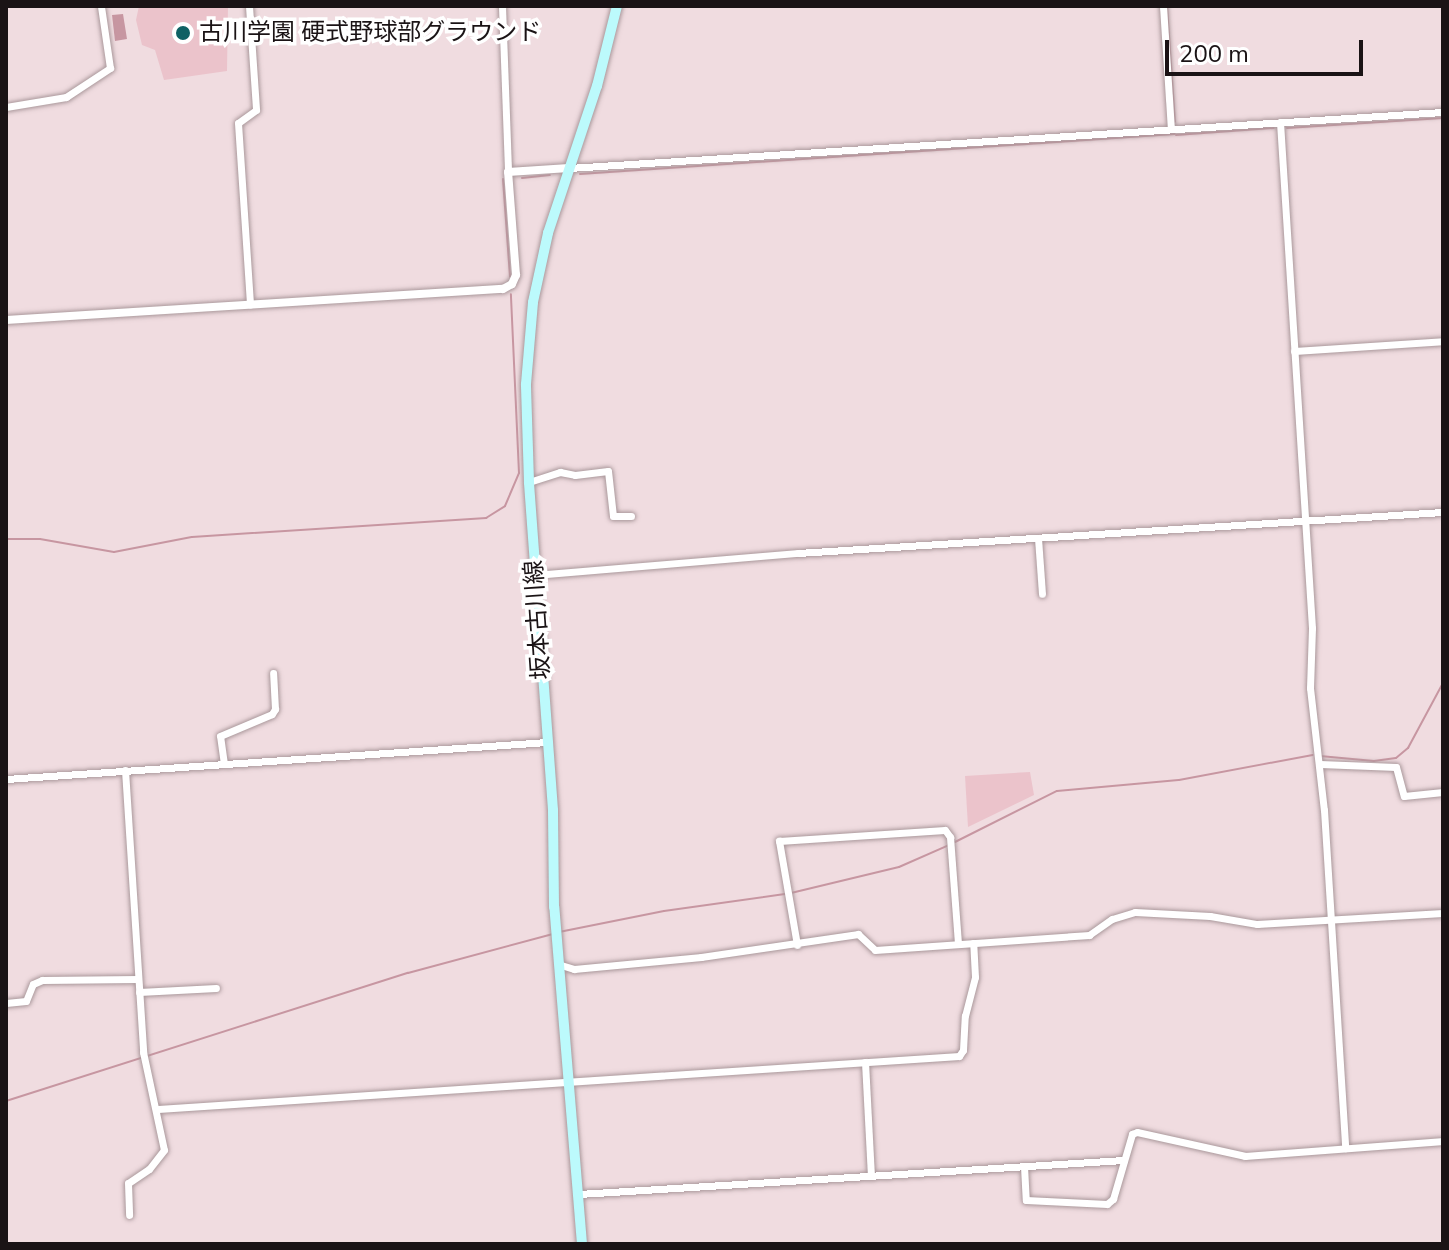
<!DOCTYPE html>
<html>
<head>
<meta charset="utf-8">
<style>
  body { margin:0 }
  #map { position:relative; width:1449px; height:1250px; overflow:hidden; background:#f0dce0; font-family:"Nunito Sans","Noto Sans JP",sans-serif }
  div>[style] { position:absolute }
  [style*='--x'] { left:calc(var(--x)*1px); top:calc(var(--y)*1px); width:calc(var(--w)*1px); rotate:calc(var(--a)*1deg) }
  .green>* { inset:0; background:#ebc3cb }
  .water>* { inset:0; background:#c796a1 }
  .stream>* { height:2px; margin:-1px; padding:0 1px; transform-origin:1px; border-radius:1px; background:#c796a1 }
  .roads { filter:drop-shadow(0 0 2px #aa989b) drop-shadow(0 0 2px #aa989b) }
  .minor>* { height:7px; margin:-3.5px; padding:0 3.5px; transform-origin:3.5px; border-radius:3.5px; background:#fff }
  .tertiary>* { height:8px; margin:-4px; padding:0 4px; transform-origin:4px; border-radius:4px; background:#fff }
  .secondary>* { height:10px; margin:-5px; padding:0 5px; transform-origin:5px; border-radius:5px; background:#bcfafc }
  .dots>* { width:22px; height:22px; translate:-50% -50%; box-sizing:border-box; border:4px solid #fff; border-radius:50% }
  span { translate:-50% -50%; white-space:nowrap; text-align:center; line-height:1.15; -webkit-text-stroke:7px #fff; paint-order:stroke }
  .poi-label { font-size:24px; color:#1a1315 }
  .left { translate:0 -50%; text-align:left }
  .street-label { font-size:24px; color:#1a1315 }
  .frame { position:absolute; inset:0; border:8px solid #1a1315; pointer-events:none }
  .scale { position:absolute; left:1165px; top:40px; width:198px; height:36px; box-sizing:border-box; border:4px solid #1a1315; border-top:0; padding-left:10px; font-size:24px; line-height:28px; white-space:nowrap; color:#1a1315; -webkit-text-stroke:6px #fff; paint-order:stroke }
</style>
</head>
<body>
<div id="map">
  <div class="green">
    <div style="clip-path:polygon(139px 6px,228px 6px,227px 71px,164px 80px,155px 50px,142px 45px,136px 20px)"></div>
    <div style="clip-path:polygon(1030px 772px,1034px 795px,968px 827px,965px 776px)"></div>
  </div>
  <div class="water">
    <div style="clip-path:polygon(123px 14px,127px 39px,115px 41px,112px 15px)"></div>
  </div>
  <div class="stream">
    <div style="--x:1167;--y:6;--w:116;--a:86.1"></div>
    <div style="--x:1287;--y:128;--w:156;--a:-3.7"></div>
    <div style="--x:1176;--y:135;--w:98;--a:-4.1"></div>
    <div style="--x:580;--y:174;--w:596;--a:-3.85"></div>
    <div style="--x:522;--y:178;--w:28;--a:-6"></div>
    <div style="--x:503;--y:179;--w:98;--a:85.9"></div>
    <div style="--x:6;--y:539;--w:34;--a:0"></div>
    <div style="--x:40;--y:539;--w:75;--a:10"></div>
    <div style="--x:114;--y:552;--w:79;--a:-10.9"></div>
    <div style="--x:192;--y:537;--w:295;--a:-3.7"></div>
    <div style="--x:486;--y:518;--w:22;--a:-32"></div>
    <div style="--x:505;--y:506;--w:36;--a:-67"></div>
    <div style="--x:519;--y:473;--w:179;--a:-92.6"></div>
    <div style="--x:1320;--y:756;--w:54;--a:5.3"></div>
    <div style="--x:1374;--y:761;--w:22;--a:-8"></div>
    <div style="--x:1396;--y:758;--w:16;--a:-40"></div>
    <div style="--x:1408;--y:748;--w:74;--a:-61.7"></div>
    <div style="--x:955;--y:842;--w:114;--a:-26.6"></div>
    <div style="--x:1057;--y:791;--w:122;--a:-5.2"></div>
    <div style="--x:1179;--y:780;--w:136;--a:-10.6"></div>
    <div style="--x:791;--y:893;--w:111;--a:-13.5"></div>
    <div style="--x:899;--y:867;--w:55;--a:-23.7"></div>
    <div style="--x:559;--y:932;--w:107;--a:-11.3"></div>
    <div style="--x:664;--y:911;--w:122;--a:-8"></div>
    <div style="--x:6;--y:1101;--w:422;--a:-17.7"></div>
    <div style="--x:408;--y:973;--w:150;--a:-15.1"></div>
  </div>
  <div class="roads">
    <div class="minor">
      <div style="--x:249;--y:6;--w:104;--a:86.1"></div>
      <div style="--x:256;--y:110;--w:22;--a:144"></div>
      <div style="--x:238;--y:123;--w:182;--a:86.2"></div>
      <div style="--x:502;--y:6;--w:166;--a:87.9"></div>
      <div style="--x:1163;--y:6;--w:123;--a:86.3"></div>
      <div style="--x:6;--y:107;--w:61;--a:-9.5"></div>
      <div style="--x:66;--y:97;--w:53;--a:-33.4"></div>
      <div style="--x:110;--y:68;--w:63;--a:-98.3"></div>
      <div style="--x:1280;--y:122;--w:507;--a:86.38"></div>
      <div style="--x:1312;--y:628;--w:60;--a:91.9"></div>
      <div style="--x:1310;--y:688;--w:123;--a:83.5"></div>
      <div style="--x:1324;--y:810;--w:339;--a:86.4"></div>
      <div style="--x:569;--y:168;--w:876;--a:-3.67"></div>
      <div style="--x:1294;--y:351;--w:149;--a:-3.8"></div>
      <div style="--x:529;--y:482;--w:33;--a:-18"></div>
      <div style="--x:560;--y:472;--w:15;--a:11"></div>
      <div style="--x:575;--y:475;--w:33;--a:-7"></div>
      <div style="--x:608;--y:471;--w:45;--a:83.7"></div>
      <div style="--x:613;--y:516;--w:18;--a:0"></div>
      <div style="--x:1038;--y:538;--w:56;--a:85.9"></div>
      <div style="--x:535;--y:575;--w:264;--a:-4.8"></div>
      <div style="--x:798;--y:553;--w:646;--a:-3.64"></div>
      <div style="--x:224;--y:764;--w:28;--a:-98"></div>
      <div style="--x:220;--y:736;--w:56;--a:-22.9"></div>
      <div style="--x:272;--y:714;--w:6;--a:-59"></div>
      <div style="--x:275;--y:709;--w:36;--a:-93"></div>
      <div style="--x:1320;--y:764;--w:76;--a:2.3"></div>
      <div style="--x:1396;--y:767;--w:30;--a:75"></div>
      <div style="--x:1404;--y:796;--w:39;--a:-6"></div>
      <div style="--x:125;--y:770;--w:283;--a:86.3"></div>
      <div style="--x:143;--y:1052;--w:100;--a:77.9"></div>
      <div style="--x:164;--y:1150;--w:24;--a:128"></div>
      <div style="--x:149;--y:1169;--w:25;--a:146"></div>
      <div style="--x:128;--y:1183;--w:32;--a:88"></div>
      <div style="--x:6;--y:779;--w:542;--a:-3.91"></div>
      <div style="--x:797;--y:945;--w:106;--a:-99.8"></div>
      <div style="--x:779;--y:841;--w:166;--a:-3.8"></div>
      <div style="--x:945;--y:830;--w:9;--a:54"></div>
      <div style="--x:950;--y:837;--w:107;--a:85.7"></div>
      <div style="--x:561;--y:965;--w:14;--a:17"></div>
      <div style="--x:574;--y:969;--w:128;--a:-5.4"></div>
      <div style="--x:701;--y:957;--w:159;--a:-8.3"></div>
      <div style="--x:858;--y:934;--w:23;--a:43"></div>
      <div style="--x:875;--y:950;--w:215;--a:-4"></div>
      <div style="--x:1089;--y:935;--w:28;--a:-35"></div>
      <div style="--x:1112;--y:919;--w:24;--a:-17"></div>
      <div style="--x:1135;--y:912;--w:75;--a:3.1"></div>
      <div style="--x:1210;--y:916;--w:48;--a:9.7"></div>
      <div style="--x:1257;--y:924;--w:186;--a:-3.4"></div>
      <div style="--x:139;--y:992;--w:77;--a:-3"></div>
      <div style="--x:6;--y:1003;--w:20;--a:-6"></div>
      <div style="--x:26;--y:1001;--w:18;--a:-68"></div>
      <div style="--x:33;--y:984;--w:10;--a:-24"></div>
      <div style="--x:42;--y:980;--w:96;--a:-0.6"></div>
      <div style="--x:865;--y:1062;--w:114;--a:87"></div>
      <div style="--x:158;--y:1109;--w:803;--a:-3.79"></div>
      <div style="--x:959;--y:1056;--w:7;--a:-56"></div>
      <div style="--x:963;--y:1050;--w:34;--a:-87"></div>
      <div style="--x:965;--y:1016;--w:40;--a:-75.6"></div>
      <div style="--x:975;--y:977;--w:34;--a:-93"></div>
      <div style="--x:1024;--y:1166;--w:34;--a:87"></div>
      <div style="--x:1026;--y:1200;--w:81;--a:2.8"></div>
      <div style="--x:1107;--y:1204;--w:8;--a:-40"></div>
      <div style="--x:1113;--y:1199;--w:68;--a:-73.7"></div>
      <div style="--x:1132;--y:1134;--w:5;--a:-22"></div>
      <div style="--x:1137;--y:1132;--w:111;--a:12.5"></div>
      <div style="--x:1245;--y:1156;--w:199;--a:-4.3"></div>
      <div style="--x:579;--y:1194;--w:546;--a:-3.57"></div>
    </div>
    <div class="tertiary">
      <div style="--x:6;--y:320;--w:498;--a:-3.6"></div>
      <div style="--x:503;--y:289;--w:10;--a:-29"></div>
      <div style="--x:512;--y:284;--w:10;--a:-66"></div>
      <div style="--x:516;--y:275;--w:103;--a:-94.4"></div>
      <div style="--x:508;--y:172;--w:61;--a:-3.8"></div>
    </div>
    <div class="secondary">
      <div style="--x:582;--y:1244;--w:338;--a:-94.7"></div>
      <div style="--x:554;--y:907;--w:97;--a:-90.6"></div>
      <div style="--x:553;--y:810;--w:329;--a:-94.2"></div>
      <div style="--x:529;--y:482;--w:98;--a:-91.8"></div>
      <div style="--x:526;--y:384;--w:82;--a:-85.1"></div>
      <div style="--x:533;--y:302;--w:71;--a:-77.7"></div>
      <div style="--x:548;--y:233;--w:155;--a:-71.6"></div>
      <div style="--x:597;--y:86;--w:82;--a:-76"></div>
    </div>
  </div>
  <div class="dots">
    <div style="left:183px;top:33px;background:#106164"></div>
  </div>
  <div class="poi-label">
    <span class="left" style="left:199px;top:33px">古川学園 硬式野球部グラウンド</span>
  </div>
  <div class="street-label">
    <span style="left:538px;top:620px;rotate:-94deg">坂本古川線</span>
  </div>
  <div class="frame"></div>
  <div class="scale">200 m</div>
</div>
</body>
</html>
